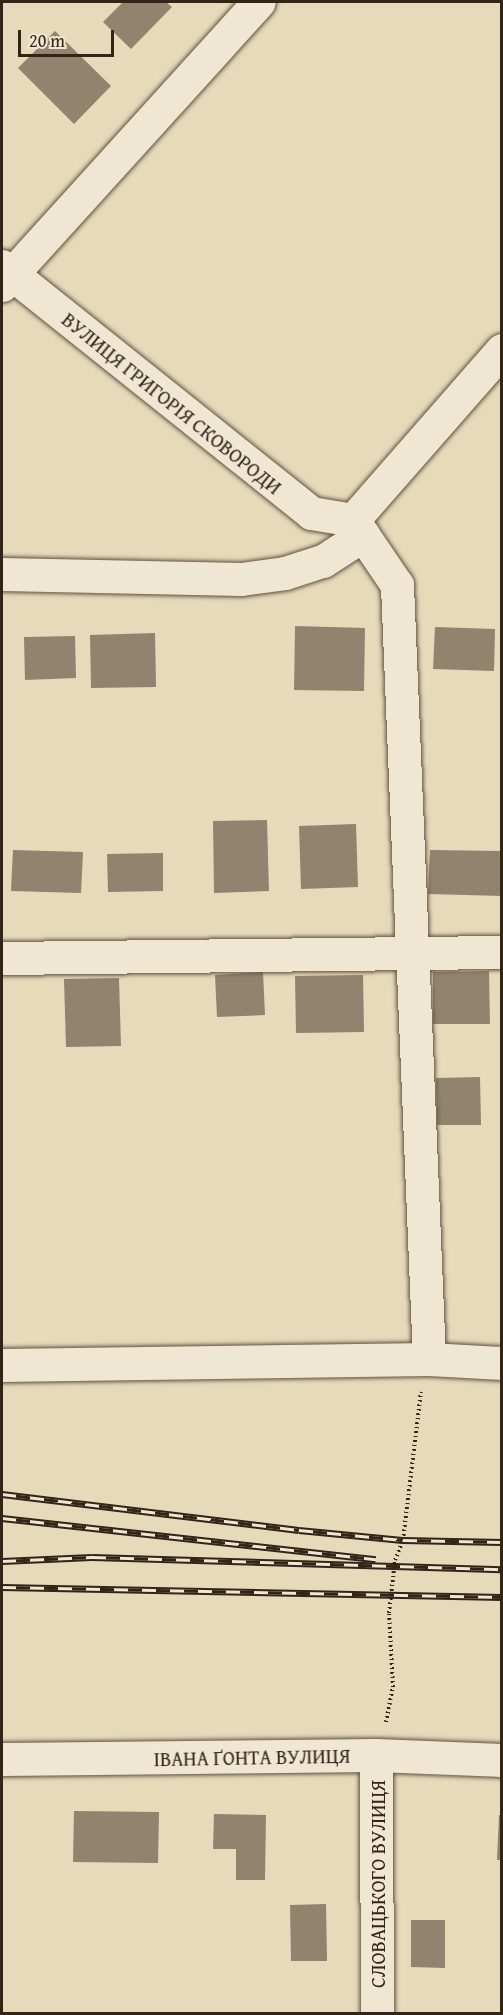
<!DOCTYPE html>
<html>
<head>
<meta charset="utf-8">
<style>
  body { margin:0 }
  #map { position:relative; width:503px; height:2015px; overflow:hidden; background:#e7daba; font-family:"Gentium Book Plus",serif }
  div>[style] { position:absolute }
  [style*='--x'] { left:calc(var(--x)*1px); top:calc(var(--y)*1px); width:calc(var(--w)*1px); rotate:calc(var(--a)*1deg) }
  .building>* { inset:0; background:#91836d }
  .path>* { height:4px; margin-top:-2px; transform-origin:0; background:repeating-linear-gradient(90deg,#332419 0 1.5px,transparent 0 4.5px) }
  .roads { filter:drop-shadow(0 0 2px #605241) drop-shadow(0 0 2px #605241) }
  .street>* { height:33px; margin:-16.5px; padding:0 16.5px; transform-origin:16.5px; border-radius:16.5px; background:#efe7d2 }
  .rail>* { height:7px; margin-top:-3.5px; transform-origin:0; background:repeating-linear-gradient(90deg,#efe7d2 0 14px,#332419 0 28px); box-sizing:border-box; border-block:2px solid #332419 }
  span { translate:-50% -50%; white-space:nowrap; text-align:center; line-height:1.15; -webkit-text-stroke:5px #efe7d2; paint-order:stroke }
  .street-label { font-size:20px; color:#332419 }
  .frame { position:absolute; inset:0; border:3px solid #332419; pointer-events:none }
  .scale { position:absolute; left:18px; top:30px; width:96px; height:27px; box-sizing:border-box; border:3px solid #332419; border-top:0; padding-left:8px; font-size:18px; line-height:21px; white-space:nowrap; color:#332419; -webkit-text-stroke:4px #efe7d2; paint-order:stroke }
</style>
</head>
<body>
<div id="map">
  <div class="building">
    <div style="clip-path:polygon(123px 2px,166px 2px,172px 7px,131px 49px,103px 22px)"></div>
    <div style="clip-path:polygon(55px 31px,111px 86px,74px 124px,18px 68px)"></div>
    <div style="clip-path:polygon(295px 626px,365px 628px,364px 691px,294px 690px)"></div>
    <div style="clip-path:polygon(435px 627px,495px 629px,494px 671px,433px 669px)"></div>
    <div style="clip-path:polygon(155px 633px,156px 687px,91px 688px,90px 635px)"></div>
    <div style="clip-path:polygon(75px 636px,76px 678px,25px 680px,24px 637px)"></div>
    <div style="clip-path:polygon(267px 820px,269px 891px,214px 893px,213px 821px)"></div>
    <div style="clip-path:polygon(356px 824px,358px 887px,301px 889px,299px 826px)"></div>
    <div style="clip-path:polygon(13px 850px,83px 852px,81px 893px,11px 891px)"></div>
    <div style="clip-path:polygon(430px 850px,502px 851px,502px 896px,428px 894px)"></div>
    <div style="clip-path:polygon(163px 853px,163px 891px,108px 892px,107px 854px)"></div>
    <div style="clip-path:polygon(489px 971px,490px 1024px,433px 1024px,433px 972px)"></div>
    <div style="clip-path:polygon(263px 972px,265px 1015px,217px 1017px,215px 975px)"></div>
    <div style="clip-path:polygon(363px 975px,364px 1032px,296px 1033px,295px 976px)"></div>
    <div style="clip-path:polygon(119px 978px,121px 1046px,66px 1047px,64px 979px)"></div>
    <div style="clip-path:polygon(480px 1077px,481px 1125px,437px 1125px,436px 1078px)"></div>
    <div style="clip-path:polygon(74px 1811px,159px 1812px,158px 1863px,73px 1862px)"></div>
    <div style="clip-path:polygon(214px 1814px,266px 1815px,265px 1880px,236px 1880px,236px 1849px,213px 1849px)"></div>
    <div style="clip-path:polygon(499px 1815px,502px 1815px,502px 1860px,497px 1860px)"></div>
    <div style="clip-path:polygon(326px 1904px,327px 1961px,291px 1961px,290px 1905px)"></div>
    <div style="clip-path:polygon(411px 1920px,445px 1920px,445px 1968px,411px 1967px)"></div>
  </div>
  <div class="path">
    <div style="--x:386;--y:1722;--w:36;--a:-79"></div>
    <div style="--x:393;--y:1687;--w:74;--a:-93.1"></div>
    <div style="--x:389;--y:1613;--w:53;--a:-83.5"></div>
    <div style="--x:395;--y:1560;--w:22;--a:-68"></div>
    <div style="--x:403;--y:1540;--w:149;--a:-83.1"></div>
  </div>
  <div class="roads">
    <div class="street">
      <div style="--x:2;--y:266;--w:396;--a:38.6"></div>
      <div style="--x:311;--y:513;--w:43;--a:9.5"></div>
      <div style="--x:2;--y:285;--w:382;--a:-47.8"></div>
      <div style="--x:2;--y:574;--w:239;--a:1.2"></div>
      <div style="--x:241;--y:579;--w:44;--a:-7.8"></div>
      <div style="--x:285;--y:573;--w:40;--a:-18"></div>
      <div style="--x:323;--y:561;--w:48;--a:-33"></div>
      <div style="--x:2;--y:958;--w:500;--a:-0.69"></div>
      <div style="--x:429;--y:1359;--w:775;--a:-92.37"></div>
      <div style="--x:397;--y:585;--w:78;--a:-124.1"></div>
      <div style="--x:353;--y:520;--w:226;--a:-48.8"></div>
      <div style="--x:2;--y:1365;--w:427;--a:-0.8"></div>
      <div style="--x:429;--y:1359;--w:73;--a:3.1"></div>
      <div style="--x:376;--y:1755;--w:259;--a:89.8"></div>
      <div style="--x:2;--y:1759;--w:374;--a:-0.6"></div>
      <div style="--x:376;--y:1755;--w:126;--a:2.3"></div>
    </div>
  </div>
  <div class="rail">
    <div style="--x:2;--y:1494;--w:299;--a:6.9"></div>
    <div style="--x:299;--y:1530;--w:104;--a:5.5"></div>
    <div style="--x:403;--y:1540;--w:99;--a:1.2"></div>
    <div style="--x:2;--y:1518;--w:376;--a:6.3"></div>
    <div style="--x:2;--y:1561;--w:90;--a:-2.5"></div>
    <div style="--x:92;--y:1557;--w:410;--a:1.7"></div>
    <div style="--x:2;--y:1587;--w:500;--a:1.15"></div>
  </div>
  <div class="street-label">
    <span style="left:172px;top:403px;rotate:39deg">ВУЛИЦЯ ГРИГОРІЯ СКОВОРОДИ</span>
    <span style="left:252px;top:1757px;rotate:-1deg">ІВАНА ҐОНТА ВУЛИЦЯ</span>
    <span style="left:377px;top:1884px;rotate:-90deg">СЛОВАЦЬКОГО ВУЛИЦЯ</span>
  </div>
  <div class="frame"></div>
  <div class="scale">20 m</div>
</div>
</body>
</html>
